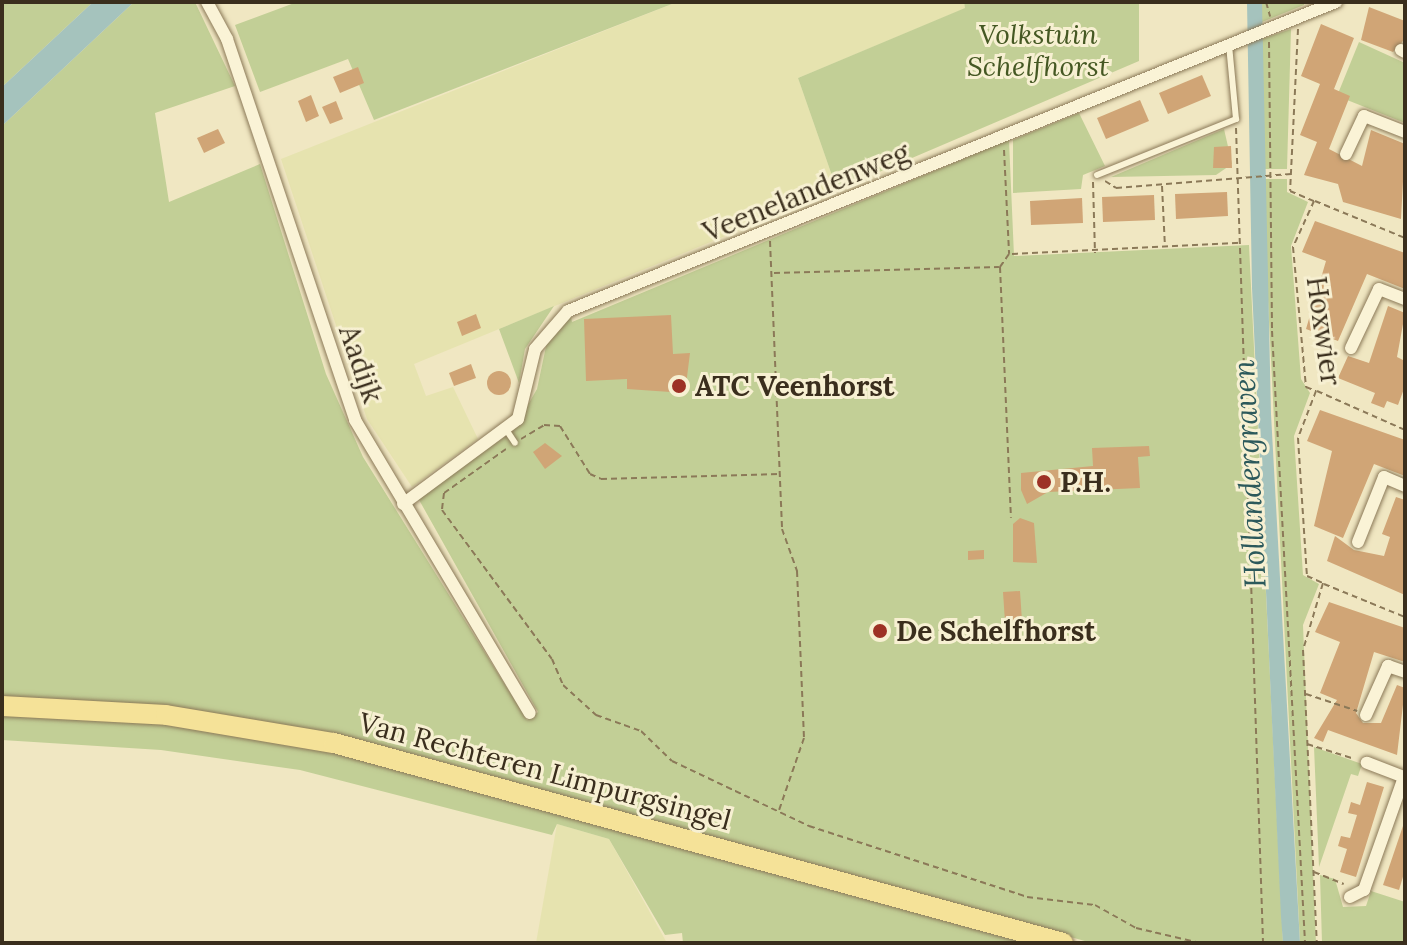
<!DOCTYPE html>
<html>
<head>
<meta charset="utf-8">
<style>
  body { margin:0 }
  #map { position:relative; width:1407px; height:945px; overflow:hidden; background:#f0e7c2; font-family:Lora,serif }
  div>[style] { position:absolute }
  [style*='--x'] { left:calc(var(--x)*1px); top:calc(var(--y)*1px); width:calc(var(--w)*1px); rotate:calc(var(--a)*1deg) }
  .farmland>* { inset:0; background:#e6e3af }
  .green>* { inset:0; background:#c2cf96 }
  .water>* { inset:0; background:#a5c3bd }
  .building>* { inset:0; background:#d0a576 }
  .round { border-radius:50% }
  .path>* { height:2px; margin-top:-1px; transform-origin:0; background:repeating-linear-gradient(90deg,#8b7958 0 6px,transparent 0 10px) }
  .roads { filter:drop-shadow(0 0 2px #8b7958) drop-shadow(0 0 2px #8b7958) }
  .service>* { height:6px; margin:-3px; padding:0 3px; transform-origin:3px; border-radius:3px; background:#faf3d6 }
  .minor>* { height:12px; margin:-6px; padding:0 6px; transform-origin:6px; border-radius:6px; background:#faf3d6 }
  .primary>* { height:20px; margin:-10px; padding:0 10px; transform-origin:10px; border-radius:10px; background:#f5e298 }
  .dots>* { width:22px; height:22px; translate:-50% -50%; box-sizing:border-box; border:4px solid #f7f0d2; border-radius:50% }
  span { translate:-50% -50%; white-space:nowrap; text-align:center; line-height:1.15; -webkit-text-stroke:6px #f7f0d2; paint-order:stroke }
  .park-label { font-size:28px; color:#455823; font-style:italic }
  .street-label { font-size:28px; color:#3a2e1d }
  .poi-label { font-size:28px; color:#3a2e1d; font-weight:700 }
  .left { translate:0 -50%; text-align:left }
  .water-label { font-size:30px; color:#2c595b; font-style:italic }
  .frame { position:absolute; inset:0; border:4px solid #3a2e1d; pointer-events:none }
</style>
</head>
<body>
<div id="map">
  <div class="farmland">
    <div style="clip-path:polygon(677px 2px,963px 2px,966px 8px,798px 78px,837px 190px,414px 364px,426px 396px,453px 387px,478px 439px,412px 487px,367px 419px,281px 159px)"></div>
    <div style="clip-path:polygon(557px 824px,609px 839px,667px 943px,536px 943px)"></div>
  </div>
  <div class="green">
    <div style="clip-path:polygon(2px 2px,93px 2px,2px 87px)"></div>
    <div style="clip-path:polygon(134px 2px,195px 2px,235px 86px,155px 113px,169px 202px,260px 164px,326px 374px,363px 457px,527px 720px,538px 712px,418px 498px,513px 431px,537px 389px,548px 337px,571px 317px,572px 322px,1009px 140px,1014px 256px,1249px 245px,1283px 943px,1092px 943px,413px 754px,2px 699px,2px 126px)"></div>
    <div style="clip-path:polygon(297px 2px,677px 2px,374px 120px,348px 59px,260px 92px,235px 25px)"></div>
    <div style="clip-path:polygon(964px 2px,1139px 2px,1139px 61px,837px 190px,798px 78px,965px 8px)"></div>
    <div style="clip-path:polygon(1262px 2px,1304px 2px,1304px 5px,1262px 22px)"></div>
    <div style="clip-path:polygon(1291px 29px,1287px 169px,1263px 169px,1262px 39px)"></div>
    <div style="clip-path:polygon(1359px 42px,1405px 63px,1405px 123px,1337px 96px)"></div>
    <div style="clip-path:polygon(1079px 113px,1105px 166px,1083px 175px,1081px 189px,1013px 193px,1013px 140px)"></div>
    <div style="clip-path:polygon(1224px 129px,1232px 164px,1216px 175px,1111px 177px)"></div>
    <div style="clip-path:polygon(1262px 179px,1287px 179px,1287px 192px,1308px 202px,1291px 246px,1301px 379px,1310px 393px,1294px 436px,1303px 575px,1319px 584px,1303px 625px,1316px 943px,1300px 943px)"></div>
    <div style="clip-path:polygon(554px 306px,525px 349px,519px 383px,499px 329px)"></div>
    <div style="clip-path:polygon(2px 714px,147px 722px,343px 754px,1034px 943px,683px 943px,682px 933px,665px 935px,609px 839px,557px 824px,552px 835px,300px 770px,161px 750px,2px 740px)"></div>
    <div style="clip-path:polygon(1314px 747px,1362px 764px,1358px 776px,1351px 774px,1319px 867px)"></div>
    <div style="clip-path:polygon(1320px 875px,1335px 879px,1343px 907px,1366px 906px,1371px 891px,1405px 902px,1405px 943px,1322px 943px)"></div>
  </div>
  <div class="water">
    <div style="clip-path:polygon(93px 2px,134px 2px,2px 126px,2px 87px)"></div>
    <div style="clip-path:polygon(1247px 2px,1262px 2px,1271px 414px,1300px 943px,1283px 943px,1281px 917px,1252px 288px)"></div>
  </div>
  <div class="building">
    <div style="clip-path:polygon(1369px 7px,1405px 21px,1403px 41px,1393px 52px,1361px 40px)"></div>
    <div style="clip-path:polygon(1321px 24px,1354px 38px,1334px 89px,1350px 96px,1329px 149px,1362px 166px,1371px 130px,1405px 144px,1401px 219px,1343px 202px,1338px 184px,1304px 175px,1317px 142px,1300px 135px,1320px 84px,1301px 76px)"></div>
    <div style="clip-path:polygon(358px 67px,364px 83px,340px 93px,333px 77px)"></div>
    <div style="clip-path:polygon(1202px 75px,1211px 96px,1168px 114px,1159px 93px)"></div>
    <div style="clip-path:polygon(311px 95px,319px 116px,306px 122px,298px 101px)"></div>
    <div style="clip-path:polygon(1140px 100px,1149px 121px,1106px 139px,1097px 118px)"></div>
    <div style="clip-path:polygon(336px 101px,343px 119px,330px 124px,322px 107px)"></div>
    <div style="clip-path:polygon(218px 129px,225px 143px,204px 153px,197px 138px)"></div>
    <div style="clip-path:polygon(1231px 146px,1232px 168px,1213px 168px,1214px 147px)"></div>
    <div style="clip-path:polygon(1227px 192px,1228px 216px,1176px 219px,1175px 194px)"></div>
    <div style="clip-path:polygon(1154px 195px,1155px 220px,1103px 222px,1102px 197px)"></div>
    <div style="clip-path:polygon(1082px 198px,1083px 223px,1031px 225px,1030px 201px)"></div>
    <div style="clip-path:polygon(1315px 221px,1405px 253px,1405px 289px,1367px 274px,1338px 341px,1306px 329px,1326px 261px,1302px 252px)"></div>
    <div style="clip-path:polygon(1388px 306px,1405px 313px,1397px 357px,1405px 361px,1405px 386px,1398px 405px,1387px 401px,1384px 408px,1371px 403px,1375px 393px,1338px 378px,1348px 356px,1369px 363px)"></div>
    <div style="clip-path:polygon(476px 314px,481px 328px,462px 336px,457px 322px)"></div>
    <div style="clip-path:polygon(671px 315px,673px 354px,690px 353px,685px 393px,627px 389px,627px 379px,586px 381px,584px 319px)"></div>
    <div style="clip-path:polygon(471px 364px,476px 378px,454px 386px,449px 373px)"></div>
    <div class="round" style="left:487px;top:371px;width:24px;height:24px"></div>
    <div style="clip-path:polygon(1320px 410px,1405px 440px,1405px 476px,1374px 464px,1343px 538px,1314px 526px,1332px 451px,1307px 441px)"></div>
    <div style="clip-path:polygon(545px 443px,562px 456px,545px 469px,533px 452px)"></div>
    <div style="clip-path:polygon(1149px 446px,1150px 456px,1138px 457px,1140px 488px,1048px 492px,1027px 504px,1021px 490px,1021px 473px,1093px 466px,1092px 448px)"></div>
    <div style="clip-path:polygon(1396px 497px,1405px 500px,1405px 595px,1327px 561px,1335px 536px,1354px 550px,1384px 556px,1390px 537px,1382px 534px)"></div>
    <div style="clip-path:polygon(1020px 518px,1034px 523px,1037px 563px,1013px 562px,1013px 524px)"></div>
    <div style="clip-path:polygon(984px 550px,984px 559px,968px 560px,968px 551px)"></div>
    <div style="clip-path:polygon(1020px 591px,1022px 621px,1005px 622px,1003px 592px)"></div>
    <div style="clip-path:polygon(1329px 602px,1405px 628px,1405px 662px,1374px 652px,1356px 713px,1363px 723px,1381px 723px,1397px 685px,1405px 688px,1397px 755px,1328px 730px,1323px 742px,1314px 738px,1337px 700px,1320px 693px,1340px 642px,1315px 632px)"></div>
    <div style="clip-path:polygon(1367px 782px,1384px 787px,1356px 877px,1340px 872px,1347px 849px,1338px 846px,1341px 836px,1350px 838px,1357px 815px,1348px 813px,1351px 802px,1360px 805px)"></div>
    <div style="clip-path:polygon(1405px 820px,1405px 870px,1399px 890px,1383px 885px)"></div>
  </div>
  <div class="path">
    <div style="--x:1266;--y:2;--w:15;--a:74"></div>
    <div style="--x:1298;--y:29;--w:162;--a:92.8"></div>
    <div style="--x:1290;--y:191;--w:26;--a:23"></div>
    <div style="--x:1314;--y:201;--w:51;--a:114.5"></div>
    <div style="--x:1293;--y:247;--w:141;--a:84.7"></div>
    <div style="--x:1306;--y:387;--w:11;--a:22"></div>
    <div style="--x:1316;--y:391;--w:50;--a:111"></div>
    <div style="--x:1298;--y:438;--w:138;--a:86.3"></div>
    <div style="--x:1307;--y:576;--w:17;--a:24"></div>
    <div style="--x:1323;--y:583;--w:70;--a:106.6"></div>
    <div style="--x:1303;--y:650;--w:293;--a:87.3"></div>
    <div style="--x:1269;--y:42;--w:289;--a:89.4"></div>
    <div style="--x:1272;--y:331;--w:613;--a:86.91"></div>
    <div style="--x:1236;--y:128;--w:815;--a:88.1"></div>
    <div style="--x:1004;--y:150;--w:104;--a:87.2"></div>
    <div style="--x:1009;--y:254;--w:16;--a:125"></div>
    <div style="--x:1000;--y:267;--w:251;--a:87.5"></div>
    <div style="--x:1105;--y:181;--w:13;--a:32"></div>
    <div style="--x:1116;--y:188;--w:176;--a:-4.6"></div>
    <div style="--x:1093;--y:182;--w:71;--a:88.4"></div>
    <div style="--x:1162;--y:186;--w:61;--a:87.2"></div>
    <div style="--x:1315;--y:201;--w:97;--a:22.3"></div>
    <div style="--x:770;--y:241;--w:288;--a:87.6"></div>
    <div style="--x:782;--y:529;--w:45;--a:70.3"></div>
    <div style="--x:797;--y:571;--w:167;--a:87.6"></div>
    <div style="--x:804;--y:738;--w:76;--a:109.1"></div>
    <div style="--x:1012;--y:254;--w:229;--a:-2.8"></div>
    <div style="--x:774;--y:273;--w:225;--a:-1.5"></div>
    <div style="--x:1317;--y:391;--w:96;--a:23.9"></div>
    <div style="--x:521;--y:439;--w:27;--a:-31"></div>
    <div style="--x:544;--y:425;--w:16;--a:4"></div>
    <div style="--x:560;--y:426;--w:57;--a:58"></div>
    <div style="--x:590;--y:474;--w:12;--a:24"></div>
    <div style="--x:601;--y:479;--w:178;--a:-1.6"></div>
    <div style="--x:506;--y:449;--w:76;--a:144.6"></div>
    <div style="--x:444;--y:493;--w:17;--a:97"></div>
    <div style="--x:442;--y:510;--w:185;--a:53.6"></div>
    <div style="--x:552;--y:659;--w:28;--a:67"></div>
    <div style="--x:563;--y:685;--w:45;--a:42.3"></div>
    <div style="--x:596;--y:715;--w:48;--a:19.6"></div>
    <div style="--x:641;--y:731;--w:43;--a:44.1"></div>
    <div style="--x:672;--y:761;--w:152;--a:25.4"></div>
    <div style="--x:809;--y:826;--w:229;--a:18"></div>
    <div style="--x:1027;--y:897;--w:68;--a:6.7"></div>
    <div style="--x:1095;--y:905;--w:47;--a:29.3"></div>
    <div style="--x:1136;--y:928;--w:66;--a:13.2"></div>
    <div style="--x:1324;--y:584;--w:87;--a:22.2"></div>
    <div style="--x:1306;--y:694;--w:54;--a:18.4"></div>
    <div style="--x:1307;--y:744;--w:50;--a:17.4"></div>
    <div style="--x:1314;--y:872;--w:32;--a:22"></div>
  </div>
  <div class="roads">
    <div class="service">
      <div style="--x:1097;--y:175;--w:150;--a:-21.9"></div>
      <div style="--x:1236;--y:119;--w:74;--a:-95.4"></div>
      <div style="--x:507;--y:431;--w:14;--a:56"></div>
    </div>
    <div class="minor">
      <div style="--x:207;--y:2;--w:42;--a:61.6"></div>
      <div style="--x:227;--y:39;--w:402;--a:71.4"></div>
      <div style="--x:355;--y:420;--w:341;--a:59.2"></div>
      <div style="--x:1401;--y:50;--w:4;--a:27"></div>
      <div style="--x:1346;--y:154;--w:42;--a:-64.7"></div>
      <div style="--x:1364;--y:116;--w:44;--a:21.3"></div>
      <div style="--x:1351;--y:348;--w:65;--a:-64.6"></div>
      <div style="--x:1379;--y:289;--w:28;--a:21"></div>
      <div style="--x:403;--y:504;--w:143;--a:-36.5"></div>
      <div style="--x:518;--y:419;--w:72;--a:-76.3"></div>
      <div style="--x:535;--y:349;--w:50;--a:-49"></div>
      <div style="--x:568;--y:311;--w:828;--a:-21.92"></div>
      <div style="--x:1358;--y:542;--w:70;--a:-68.2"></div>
      <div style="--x:1384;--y:477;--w:23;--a:23"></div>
      <div style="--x:1366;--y:715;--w:54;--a:-65.8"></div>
      <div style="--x:1388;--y:666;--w:18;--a:19"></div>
      <div style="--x:1350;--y:897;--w:16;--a:-27"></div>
      <div style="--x:1364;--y:890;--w:120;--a:-70.5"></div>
      <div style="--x:1404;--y:777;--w:40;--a:-159"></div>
    </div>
    <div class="primary">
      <div style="--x:2;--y:706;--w:164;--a:3.1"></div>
      <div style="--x:166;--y:715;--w:170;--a:9.5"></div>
      <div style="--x:334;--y:743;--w:756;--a:15.34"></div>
    </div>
  </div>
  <div class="dots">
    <div style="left:679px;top:386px;background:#9d3125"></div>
    <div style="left:1044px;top:482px;background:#9d3125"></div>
    <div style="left:880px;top:631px;background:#9d3125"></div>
  </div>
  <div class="park-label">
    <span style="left:1038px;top:50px">Volkstuin<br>Schelfhorst</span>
  </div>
  <div class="street-label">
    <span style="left:806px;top:192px;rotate:-22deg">Veenelandenweg</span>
    <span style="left:1324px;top:331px;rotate:82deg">Hoxwier</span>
    <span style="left:361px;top:364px;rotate:71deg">Aadijk</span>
    <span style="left:545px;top:771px;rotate:15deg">Van Rechteren Limpurgsingel</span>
  </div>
  <div class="poi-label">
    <span class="left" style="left:695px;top:386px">ATC Veenhorst</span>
    <span class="left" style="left:1060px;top:482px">P.H.</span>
    <span class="left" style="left:896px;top:631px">De Schelfhorst</span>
  </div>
  <div class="water-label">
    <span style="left:1249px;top:474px;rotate:-93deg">Hollandergraven</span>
  </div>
  <div class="frame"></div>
</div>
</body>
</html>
